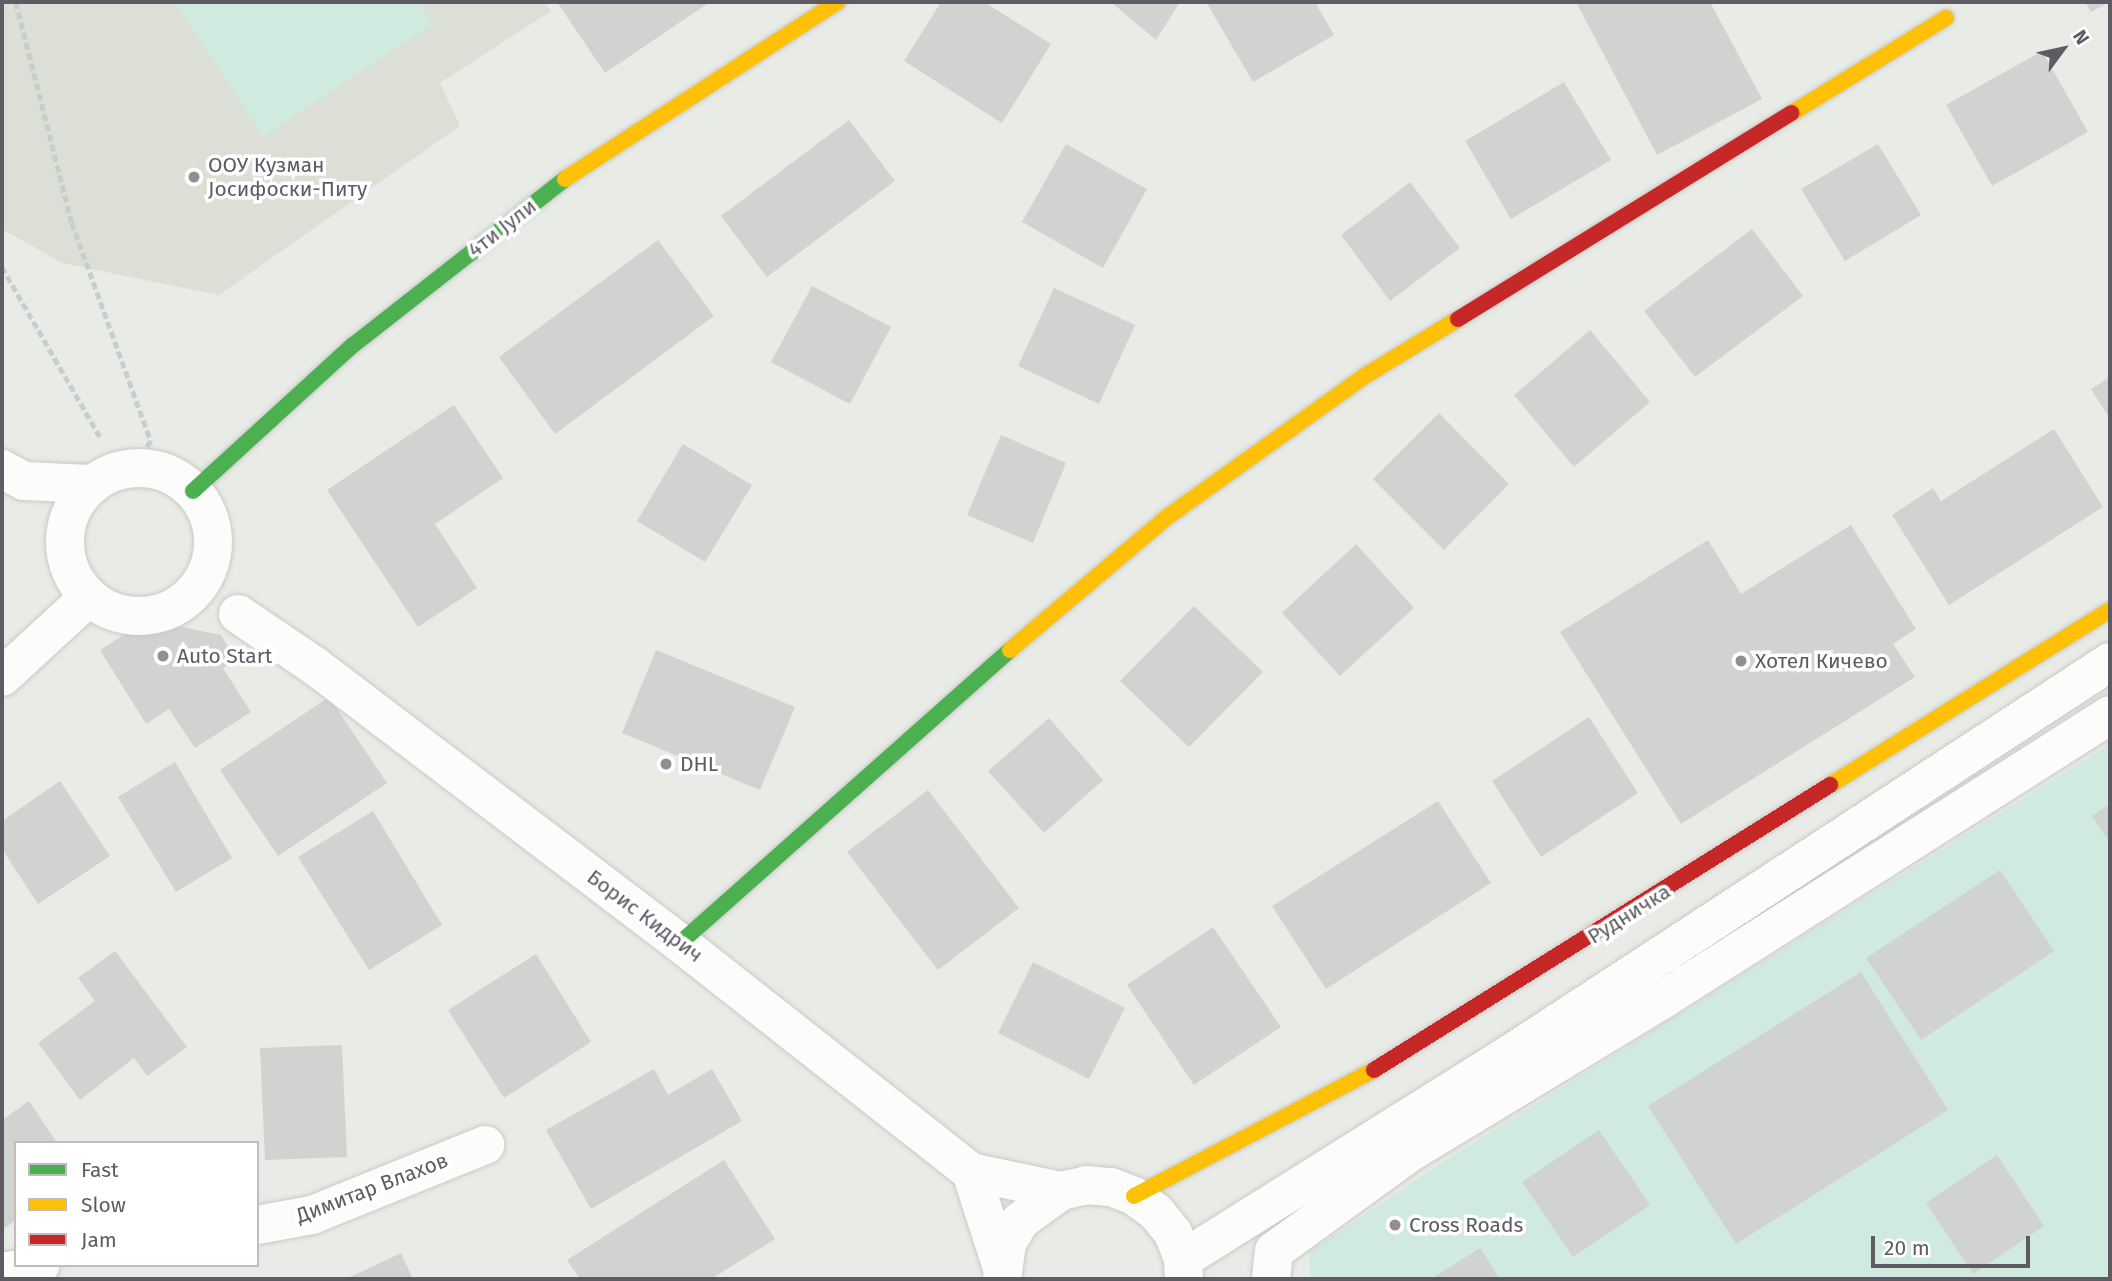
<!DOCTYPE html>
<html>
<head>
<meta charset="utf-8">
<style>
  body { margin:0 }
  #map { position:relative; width:2112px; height:1281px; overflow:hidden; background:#e9ece6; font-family:"Fira Sans",sans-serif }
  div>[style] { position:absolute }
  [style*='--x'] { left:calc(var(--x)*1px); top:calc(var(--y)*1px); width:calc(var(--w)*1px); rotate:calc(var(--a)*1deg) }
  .education>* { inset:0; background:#dbdfd6 }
  .green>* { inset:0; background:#d1eae0 }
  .building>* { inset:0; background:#d0d3cf }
  .path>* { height:4.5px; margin-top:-2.25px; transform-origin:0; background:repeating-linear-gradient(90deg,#c8cdce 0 7px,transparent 0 10.5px) }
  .roads { filter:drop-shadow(0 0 2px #cacac9) drop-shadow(0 0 2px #cacac9) }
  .street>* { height:38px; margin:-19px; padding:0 19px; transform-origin:19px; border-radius:19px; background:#fcfcfb }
  .street>.ring { margin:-19px; padding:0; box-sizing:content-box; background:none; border:38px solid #fcfcfb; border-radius:50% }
  .fast>* { height:16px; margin:-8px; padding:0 8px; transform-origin:8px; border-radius:8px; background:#4caf50 }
  .slow>* { height:16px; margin:-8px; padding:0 8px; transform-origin:8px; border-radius:8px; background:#ffc107 }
  .jam>* { height:16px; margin:-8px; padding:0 8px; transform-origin:8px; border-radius:8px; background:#c62828 }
  .dots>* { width:19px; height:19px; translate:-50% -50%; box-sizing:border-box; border:4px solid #fff; border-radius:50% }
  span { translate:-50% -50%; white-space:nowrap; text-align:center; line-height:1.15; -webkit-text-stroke:7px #fff; paint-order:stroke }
  .poi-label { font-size:21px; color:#5e5b65 }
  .left { translate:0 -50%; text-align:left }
  .street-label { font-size:21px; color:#5e5b65 }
  .frame { position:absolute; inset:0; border:4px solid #5e5b65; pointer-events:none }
  .legend { position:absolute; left:14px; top:1141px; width:245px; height:126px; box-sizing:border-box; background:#fff; border:2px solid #bfbdc1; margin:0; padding:9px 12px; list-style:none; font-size:21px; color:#5e5b65 }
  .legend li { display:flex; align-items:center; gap:14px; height:35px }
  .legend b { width:35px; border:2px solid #bfbdc1 }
  .north { position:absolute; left:2028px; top:14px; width:70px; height:70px; -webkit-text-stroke:5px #fff; paint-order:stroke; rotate:57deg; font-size:19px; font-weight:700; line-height:28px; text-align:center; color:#5e5b65 }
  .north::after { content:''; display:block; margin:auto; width:24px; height:32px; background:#5e5b65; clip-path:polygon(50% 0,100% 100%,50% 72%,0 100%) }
  .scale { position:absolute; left:1871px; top:1236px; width:159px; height:32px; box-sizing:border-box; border:4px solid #5e5b65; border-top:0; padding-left:9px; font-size:21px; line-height:24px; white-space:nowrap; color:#5e5b65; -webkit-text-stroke:5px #fff; paint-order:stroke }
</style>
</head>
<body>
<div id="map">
  <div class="education">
    <div style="clip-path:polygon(2px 2px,544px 2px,551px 11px,440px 83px,460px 126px,219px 295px,62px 263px,2px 229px)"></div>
  </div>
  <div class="green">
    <div style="clip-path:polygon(175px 2px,419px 2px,433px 24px,263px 137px)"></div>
    <div style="clip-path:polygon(2110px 744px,2110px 1279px,1310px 1279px,1309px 1252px,1440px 1164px)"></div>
  </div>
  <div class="building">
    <div style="clip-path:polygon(557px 2px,710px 2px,605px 73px)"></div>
    <div style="clip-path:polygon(941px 2px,984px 2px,1051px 44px,1002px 123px,904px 61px)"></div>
    <div style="clip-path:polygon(1111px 2px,1180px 2px,1156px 40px)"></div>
    <div style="clip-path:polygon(1206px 2px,1315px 2px,1334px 35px,1253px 82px)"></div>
    <div style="clip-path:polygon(1576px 2px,1710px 2px,1762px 99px,1657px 155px)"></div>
    <div style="clip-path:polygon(2085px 2px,2110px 2px,2091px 12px)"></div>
    <div style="clip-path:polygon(2042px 51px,2088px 132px,1992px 186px,1946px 105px)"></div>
    <div style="clip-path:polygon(1564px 82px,1611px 160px,1511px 219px,1465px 141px)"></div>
    <div style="clip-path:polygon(849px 120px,895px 181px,767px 277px,721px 216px)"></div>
    <div style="clip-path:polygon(1066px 144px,1147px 189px,1103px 268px,1022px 222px)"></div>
    <div style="clip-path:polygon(1878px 144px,1921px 215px,1845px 261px,1801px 189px)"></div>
    <div style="clip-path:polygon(1410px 182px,1460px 248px,1390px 301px,1341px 235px)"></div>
    <div style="clip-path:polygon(1752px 229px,1803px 296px,1695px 377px,1644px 311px)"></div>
    <div style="clip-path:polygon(658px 240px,714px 316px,555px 434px,499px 357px)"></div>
    <div style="clip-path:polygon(812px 286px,891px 327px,850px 404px,771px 362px)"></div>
    <div style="clip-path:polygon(1054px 288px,1135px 325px,1099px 404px,1018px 366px)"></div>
    <div style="clip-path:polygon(1590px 330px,1650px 402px,1574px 467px,1514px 395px)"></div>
    <div style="clip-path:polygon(2110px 377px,2110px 419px,2091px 389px)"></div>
    <div style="clip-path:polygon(454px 405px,503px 478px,435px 524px,477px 588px,418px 627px,327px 490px)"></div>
    <div style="clip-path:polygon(1439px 413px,1509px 484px,1444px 550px,1373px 479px)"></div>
    <div style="clip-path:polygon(2054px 429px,2103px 507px,1949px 605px,1892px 515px,1933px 488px,1941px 501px)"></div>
    <div style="clip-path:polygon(1001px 435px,1066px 463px,1033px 543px,967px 515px)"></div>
    <div style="clip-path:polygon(683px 444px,752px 485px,705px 562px,637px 521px)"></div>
    <div style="clip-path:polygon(1851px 525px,1916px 629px,1893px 644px,1915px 677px,1681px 824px,1560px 632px,1708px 540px,1741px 594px)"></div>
    <div style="clip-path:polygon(1356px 544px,1414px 608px,1340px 676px,1282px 613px)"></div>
    <div style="clip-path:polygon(1194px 606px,1263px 672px,1189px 747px,1120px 681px)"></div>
    <div style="clip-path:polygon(182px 627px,221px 635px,236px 660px,223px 668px,251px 712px,195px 748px,169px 709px,146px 724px,100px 650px,133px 629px)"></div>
    <div style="clip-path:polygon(656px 650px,795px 707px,760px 790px,622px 733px)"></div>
    <div style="clip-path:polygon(329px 697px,387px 783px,278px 856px,220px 770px)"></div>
    <div style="clip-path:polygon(1589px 717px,1638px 793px,1541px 857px,1492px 781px)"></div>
    <div style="clip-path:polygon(1049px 718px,1103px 780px,1044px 833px,988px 771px)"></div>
    <div style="clip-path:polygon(175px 762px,232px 858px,176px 892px,118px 797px)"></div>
    <div style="clip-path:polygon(60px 781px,110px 856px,38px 904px,2px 849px,2px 821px)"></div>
    <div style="clip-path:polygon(928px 790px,1019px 908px,938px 970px,847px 852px)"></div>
    <div style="clip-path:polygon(1438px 801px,1491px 883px,1326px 989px,1272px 906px)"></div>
    <div style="clip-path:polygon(2110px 804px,2110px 843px,2092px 816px)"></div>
    <div style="clip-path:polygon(373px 811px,442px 925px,369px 970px,298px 857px)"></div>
    <div style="clip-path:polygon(2000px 870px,2054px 951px,1921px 1040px,1866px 958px)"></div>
    <div style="clip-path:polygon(1213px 927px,1281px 1027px,1194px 1085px,1127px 985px)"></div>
    <div style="clip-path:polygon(115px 951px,187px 1047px,147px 1076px,134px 1058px,80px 1100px,38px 1043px,95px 1001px,78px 978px)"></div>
    <div style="clip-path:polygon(536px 954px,591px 1042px,504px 1098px,448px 1010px)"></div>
    <div style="clip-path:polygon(1033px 962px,1125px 1008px,1089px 1079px,998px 1033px)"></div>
    <div style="clip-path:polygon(1861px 972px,1948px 1110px,1736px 1244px,1648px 1106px)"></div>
    <div style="clip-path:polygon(342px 1045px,347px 1157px,265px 1160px,260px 1048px)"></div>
    <div style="clip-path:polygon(654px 1069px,668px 1095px,712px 1069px,742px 1121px,591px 1209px,546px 1130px)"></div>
    <div style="clip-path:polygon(29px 1101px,57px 1143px,16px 1143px,16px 1220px,2px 1230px,2px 1120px)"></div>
    <div style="clip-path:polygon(1599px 1130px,1650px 1205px,1573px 1257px,1522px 1182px)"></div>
    <div style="clip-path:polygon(1997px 1155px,2044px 1226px,1973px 1274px,1926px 1203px)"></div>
    <div style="clip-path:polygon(724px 1160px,775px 1239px,711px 1279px,580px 1279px,567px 1260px)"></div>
    <div style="clip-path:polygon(1480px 1248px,1500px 1279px,1431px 1279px)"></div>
    <div style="clip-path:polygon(401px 1253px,413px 1279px,346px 1279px)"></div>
  </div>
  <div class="path">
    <div style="--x:16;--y:2;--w:228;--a:75.8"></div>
    <div style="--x:72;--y:223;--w:232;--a:70.1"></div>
    <div style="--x:151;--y:441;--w:31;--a:122"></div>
    <div style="--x:2;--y:267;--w:196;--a:60"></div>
  </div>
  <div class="roads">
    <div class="street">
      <div class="ring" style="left:65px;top:468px;width:110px;height:110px"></div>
      <div style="--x:2;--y:469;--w:25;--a:29"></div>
      <div style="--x:24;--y:481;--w:67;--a:2.6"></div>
      <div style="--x:238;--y:614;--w:93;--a:34"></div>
      <div style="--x:315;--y:666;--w:458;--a:37.2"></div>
      <div style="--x:680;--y:943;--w:370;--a:38.2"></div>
      <div style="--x:971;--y:1172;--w:92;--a:11.9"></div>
      <div style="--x:2;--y:677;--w:117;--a:-42.6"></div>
      <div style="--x:971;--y:1172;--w:101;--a:72.1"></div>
      <div style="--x:257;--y:1225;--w:56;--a:-10.3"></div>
      <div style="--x:312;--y:1215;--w:187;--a:-22"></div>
      <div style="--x:1183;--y:1259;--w:386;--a:-32.1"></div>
      <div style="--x:1510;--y:1054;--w:717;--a:-33.16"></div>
      <div style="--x:2;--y:1272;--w:39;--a:-10"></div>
      <div style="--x:1002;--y:1279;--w:36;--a:-82"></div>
      <div style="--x:1007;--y:1243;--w:26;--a:-59"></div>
      <div style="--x:1020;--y:1221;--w:51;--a:-36.2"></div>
      <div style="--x:1061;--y:1191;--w:26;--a:-13"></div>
      <div style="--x:1086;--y:1185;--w:25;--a:5"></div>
      <div style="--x:1111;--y:1187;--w:25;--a:21"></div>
      <div style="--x:1134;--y:1196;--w:27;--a:36"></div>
      <div style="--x:1156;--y:1212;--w:27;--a:51"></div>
      <div style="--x:1173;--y:1233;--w:28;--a:69"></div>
      <div style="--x:1183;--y:1259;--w:20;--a:87"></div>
      <div style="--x:1271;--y:1279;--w:28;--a:-84"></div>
      <div style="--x:1274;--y:1251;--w:169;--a:-35.9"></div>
      <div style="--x:1411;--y:1152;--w:297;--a:-31.2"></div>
      <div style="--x:1665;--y:998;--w:527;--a:-32.45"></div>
    </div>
    <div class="fast">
      <div style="--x:193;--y:491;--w:215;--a:-42.4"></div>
      <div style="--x:352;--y:346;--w:271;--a:-38.1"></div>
      <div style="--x:680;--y:943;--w:441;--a:-41.6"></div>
    </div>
    <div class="slow">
      <div style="--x:1792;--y:113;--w:181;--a:-31.7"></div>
      <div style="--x:565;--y:179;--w:325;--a:-33"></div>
      <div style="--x:1010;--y:650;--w:209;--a:-40.2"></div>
      <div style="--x:1170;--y:515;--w:239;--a:-35.5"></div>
      <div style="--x:1365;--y:376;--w:109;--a:-31.5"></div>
      <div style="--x:1830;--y:785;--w:330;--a:-32"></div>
      <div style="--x:1134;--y:1196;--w:271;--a:-27.7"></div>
    </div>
    <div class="jam">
      <div style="--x:1458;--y:319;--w:392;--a:-31.7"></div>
      <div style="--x:1374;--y:1070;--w:538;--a:-32.01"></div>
    </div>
  </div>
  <div class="dots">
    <div style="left:194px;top:177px;background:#8f8e92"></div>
    <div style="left:163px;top:656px;background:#8f8e92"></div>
    <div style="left:1741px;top:661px;background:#8f8e92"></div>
    <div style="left:666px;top:764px;background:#8f8e92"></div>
    <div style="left:1395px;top:1225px;background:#8f8e92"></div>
  </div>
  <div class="poi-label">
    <span class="left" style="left:208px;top:177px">ООУ Кузман<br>Јосифоски-Питу</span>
    <span class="left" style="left:177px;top:656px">Auto Start</span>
    <span class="left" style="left:1755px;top:661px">Хотел Кичево</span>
    <span class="left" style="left:680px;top:764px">DHL</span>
    <span class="left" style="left:1409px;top:1225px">Cross Roads</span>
  </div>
  <div class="street-label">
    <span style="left:502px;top:228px;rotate:-38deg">4ти Јули</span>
    <span style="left:1629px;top:914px;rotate:-32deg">Рудничка</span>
    <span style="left:645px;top:916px;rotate:37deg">Борис Кидрич</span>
    <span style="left:372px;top:1188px;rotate:-21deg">Димитар Влахов</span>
  </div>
  <div class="frame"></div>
  <ul class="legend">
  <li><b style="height:9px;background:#4caf50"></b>Fast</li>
  <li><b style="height:9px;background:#ffc107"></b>Slow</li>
  <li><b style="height:9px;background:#c62828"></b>Jam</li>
  </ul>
  <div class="north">N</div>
  <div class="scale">20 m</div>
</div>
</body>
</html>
